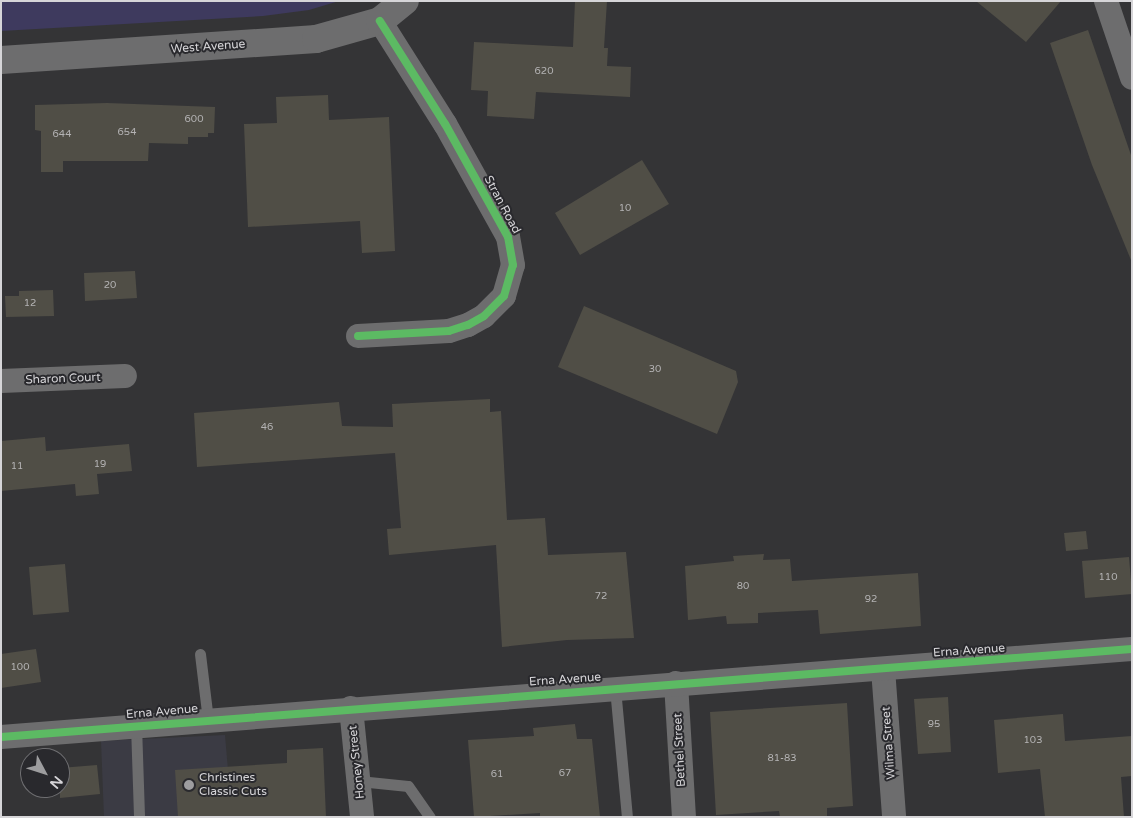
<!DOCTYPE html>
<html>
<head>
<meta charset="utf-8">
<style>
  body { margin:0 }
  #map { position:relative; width:1133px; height:818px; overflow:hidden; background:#343436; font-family:"Varela Round",sans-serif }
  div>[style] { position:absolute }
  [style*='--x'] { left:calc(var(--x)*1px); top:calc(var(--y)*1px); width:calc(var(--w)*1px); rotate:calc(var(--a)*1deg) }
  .built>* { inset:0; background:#3b3b44 }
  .green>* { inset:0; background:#3e3a5e }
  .building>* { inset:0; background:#504e46 }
  .service>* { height:11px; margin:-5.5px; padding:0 5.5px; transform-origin:5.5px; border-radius:5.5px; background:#6d6d6e }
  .minor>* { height:24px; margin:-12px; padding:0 12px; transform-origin:12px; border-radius:12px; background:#6d6d6e }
  .tertiary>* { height:28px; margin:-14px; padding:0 14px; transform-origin:14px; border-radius:14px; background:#6d6d6e }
  .cycleway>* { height:8px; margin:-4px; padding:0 4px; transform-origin:4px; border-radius:4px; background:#5cba63 }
  .dots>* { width:14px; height:14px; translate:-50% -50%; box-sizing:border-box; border:2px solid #29292d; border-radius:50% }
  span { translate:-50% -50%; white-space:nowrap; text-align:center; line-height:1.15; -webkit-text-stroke:4px #29292d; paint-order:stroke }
  .number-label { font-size:10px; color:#b4b3b4 }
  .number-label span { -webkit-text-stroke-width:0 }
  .street-label { font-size:12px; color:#d6d5d8 }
  .poi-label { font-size:12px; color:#d6d5d8 }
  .left { translate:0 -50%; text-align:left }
  .frame { position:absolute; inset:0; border:2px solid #d6d5d8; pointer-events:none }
  .north { position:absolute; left:20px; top:748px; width:50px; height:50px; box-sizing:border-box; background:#29292d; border:1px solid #6e6e71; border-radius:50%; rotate:130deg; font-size:14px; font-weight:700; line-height:20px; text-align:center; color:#d6d5d8 }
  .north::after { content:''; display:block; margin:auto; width:18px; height:22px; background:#9d9d9f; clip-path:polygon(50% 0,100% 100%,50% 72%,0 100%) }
</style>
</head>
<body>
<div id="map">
  <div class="built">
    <div style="clip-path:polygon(225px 735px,232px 817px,104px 817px,101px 741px)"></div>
  </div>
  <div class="green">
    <div style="clip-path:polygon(1px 1px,339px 1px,309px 10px,263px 16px,1px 31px)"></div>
  </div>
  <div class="building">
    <div style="clip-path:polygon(575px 1px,607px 1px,604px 48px,608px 48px,607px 66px,631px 67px,630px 97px,536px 92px,534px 119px,487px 116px,488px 91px,471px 90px,474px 42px,573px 47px)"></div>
    <div style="clip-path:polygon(976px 1px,1061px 1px,1026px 42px)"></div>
    <div style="clip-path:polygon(1088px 30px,1132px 158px,1131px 260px,1092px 165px,1050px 43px)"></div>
    <div style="clip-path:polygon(328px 95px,329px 120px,389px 117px,395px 251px,362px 253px,360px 221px,248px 227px,244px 124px,277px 123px,276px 97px)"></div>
    <div style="clip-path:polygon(107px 103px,215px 107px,214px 133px,208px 133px,208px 137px,188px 137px,188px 144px,149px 143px,148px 161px,63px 161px,63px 172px,41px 172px,41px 131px,35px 130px,35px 105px)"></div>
    <div style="clip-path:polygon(642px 160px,669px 204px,580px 255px,555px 213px)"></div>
    <div style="clip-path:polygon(135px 271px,137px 298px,85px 301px,84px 273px)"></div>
    <div style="clip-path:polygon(53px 290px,54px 316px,6px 317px,5px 296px,19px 296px,19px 291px)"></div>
    <div style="clip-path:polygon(584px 306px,736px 371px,738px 382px,717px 434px,558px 367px)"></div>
    <div style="clip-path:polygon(490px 399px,490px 412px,501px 411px,507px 520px,545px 518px,548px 555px,626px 552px,634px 638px,567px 640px,502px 647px,496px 545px,389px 555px,387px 529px,401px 528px,395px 453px,197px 467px,194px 413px,339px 402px,342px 426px,393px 427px,392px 404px)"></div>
    <div style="clip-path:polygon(45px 437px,46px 451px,129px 444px,132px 471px,97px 474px,99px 494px,76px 496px,75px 484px,1px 491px,1px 441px)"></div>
    <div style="clip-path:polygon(1086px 531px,1088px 549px,1066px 551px,1064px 533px)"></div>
    <div style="clip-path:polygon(764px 554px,763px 560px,790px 559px,792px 581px,918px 573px,921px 626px,820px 634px,818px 610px,758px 613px,758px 623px,727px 624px,726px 616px,688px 620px,685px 566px,734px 561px,733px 556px)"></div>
    <div style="clip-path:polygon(1129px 557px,1132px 594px,1085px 598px,1082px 561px)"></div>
    <div style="clip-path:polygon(65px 564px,69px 612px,33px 615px,29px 567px)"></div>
    <div style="clip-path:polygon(36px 649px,41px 682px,1px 688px,1px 654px)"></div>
    <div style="clip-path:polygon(948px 697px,951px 752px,918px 754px,914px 699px)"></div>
    <div style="clip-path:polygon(847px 703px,853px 806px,827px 808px,827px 817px,780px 817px,779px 811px,716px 815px,710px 712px)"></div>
    <div style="clip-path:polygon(1063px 714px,1065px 741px,1132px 736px,1132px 776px,1121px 777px,1124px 817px,1045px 817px,1040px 769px,998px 773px,994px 720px)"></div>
    <div style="clip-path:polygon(575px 724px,577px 739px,592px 739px,600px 817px,540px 817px,540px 813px,474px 817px,468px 740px,534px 736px,533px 728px)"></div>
    <div style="clip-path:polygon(323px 748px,326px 817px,178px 817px,175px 770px,287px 763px,287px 750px)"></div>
    <div style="clip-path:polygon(97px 765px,100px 794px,60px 798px,60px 768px)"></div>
  </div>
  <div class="service">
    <div style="--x:200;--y:654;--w:66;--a:83.1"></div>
    <div style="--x:615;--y:688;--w:130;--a:84.7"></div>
    <div style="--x:136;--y:725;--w:92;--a:88.1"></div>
    <div style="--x:359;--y:781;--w:49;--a:5.8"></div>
    <div style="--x:408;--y:786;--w:38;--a:55"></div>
  </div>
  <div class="minor">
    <div style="--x:1106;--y:1;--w:81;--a:71.3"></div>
    <div style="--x:358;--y:336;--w:91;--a:-3.1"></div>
    <div style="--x:449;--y:331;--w:20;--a:-18"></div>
    <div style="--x:468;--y:325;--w:18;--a:-29"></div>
    <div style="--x:484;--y:316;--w:28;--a:-45"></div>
    <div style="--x:504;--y:296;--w:32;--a:-74"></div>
    <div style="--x:513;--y:265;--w:28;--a:-100"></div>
    <div style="--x:508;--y:237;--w:129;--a:-119.1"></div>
    <div style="--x:445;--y:124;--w:122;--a:-122.3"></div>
    <div style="--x:1;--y:381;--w:124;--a:-2.3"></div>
    <div style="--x:883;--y:669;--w:148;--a:85.7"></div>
    <div style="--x:676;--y:683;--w:134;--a:86.6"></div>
    <div style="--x:351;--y:708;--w:110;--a:84.2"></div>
    <div style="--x:1;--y:737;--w:1134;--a:-4.45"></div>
  </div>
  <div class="tertiary">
    <div style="--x:1;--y:60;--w:316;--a:-3.8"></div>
    <div style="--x:316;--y:39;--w:66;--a:-15.7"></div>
    <div style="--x:380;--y:21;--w:32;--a:-39"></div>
  </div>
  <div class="cycleway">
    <div style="--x:358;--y:336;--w:91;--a:-3.1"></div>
    <div style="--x:449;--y:331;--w:20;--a:-18"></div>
    <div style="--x:468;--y:325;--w:18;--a:-29"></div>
    <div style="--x:484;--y:316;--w:28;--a:-45"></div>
    <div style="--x:504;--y:296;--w:32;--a:-74"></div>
    <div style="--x:513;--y:265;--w:28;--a:-100"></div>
    <div style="--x:508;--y:237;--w:129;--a:-119.1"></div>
    <div style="--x:445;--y:124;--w:122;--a:-122.3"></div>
    <div style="--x:1;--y:737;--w:1134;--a:-4.45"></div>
  </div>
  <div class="dots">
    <div style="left:189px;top:785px;background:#9d9d9f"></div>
  </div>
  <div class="number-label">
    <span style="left:544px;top:72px">620</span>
    <span style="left:194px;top:120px">600</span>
    <span style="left:127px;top:133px">654</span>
    <span style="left:62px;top:135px">644</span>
    <span style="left:625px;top:209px">10</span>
    <span style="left:110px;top:286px">20</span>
    <span style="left:30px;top:304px">12</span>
    <span style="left:655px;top:370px">30</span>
    <span style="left:267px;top:428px">46</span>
    <span style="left:100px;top:465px">19</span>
    <span style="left:17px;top:467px">11</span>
    <span style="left:1108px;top:578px">110</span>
    <span style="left:743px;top:587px">80</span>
    <span style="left:601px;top:597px">72</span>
    <span style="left:871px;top:600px">92</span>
    <span style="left:20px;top:668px">100</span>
    <span style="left:934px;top:725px">95</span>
    <span style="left:1033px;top:741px">103</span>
    <span style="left:782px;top:759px">81-83</span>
    <span style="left:565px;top:774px">67</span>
    <span style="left:497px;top:775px">61</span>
  </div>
  <div class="street-label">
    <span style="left:208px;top:47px;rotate:-4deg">West Avenue</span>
    <span style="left:502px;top:205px;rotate:62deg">Stran Road</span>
    <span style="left:63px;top:379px;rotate:-2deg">Sharon Court</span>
    <span style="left:969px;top:651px;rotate:-4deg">Erna Avenue</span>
    <span style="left:565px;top:680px;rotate:-4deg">Erna Avenue</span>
    <span style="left:162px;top:712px;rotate:-5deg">Erna Avenue</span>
    <span style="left:889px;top:743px;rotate:-94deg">Wilma Street</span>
    <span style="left:680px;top:750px;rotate:-93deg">Bethel Street</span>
    <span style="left:357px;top:762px;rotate:-96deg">Honey Street</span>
  </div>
  <div class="poi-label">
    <span class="left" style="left:199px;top:785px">Christines<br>Classic Cuts</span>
  </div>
  <div class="frame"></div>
  <div class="north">N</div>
</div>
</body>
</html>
